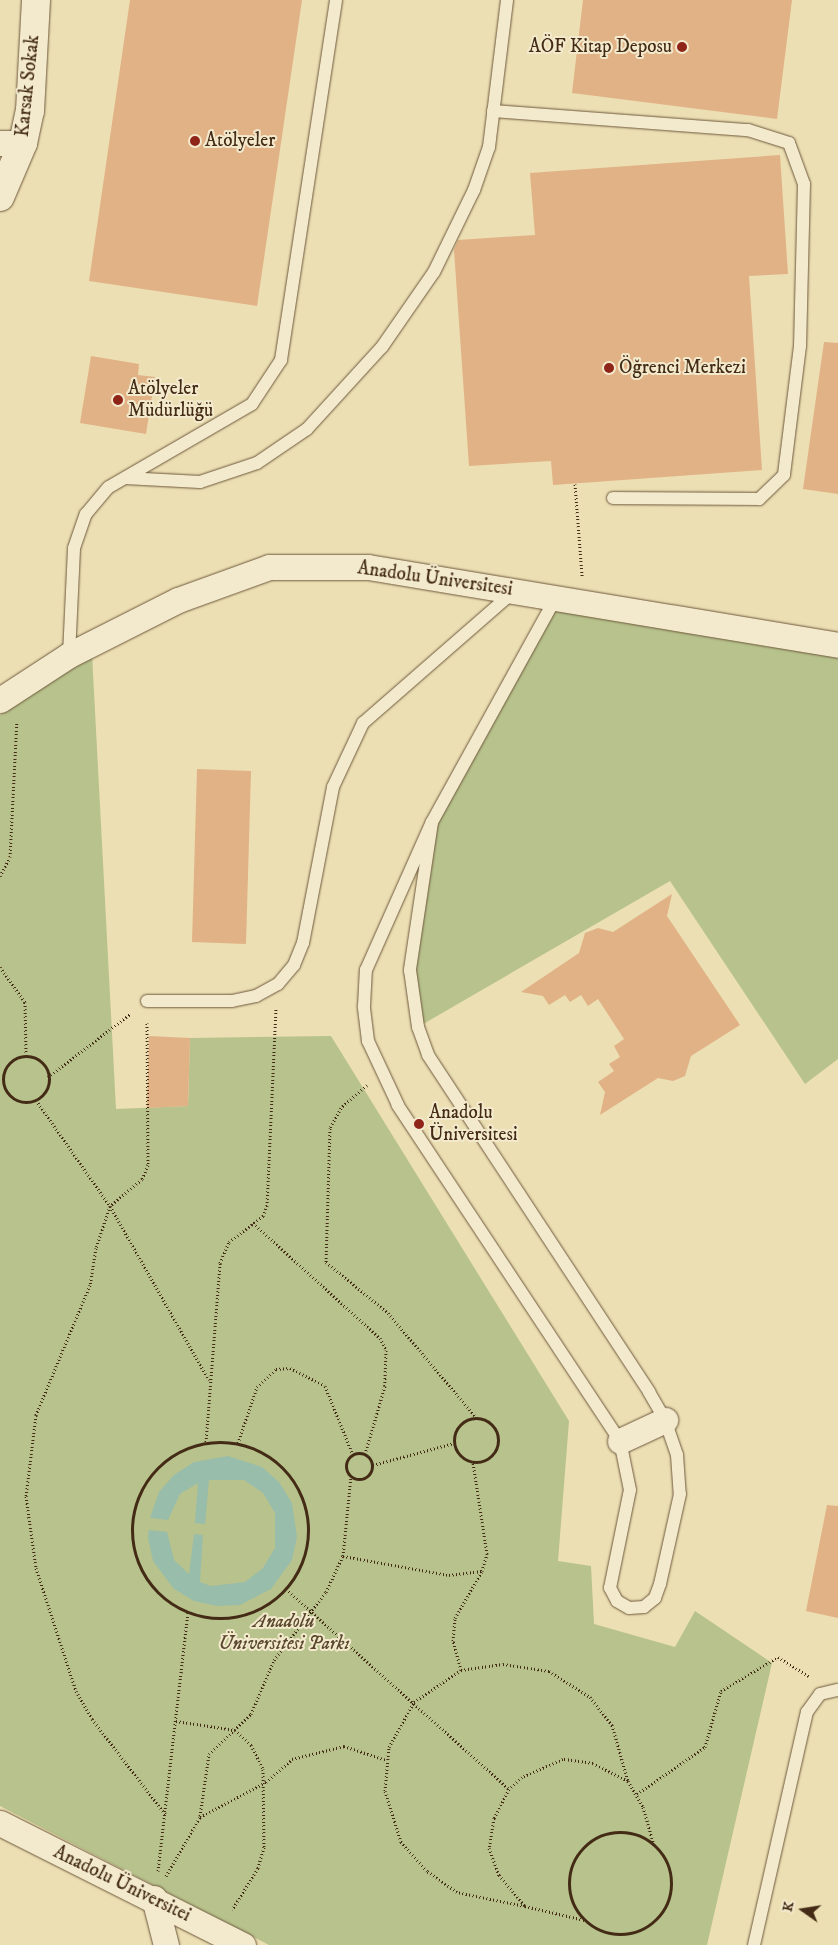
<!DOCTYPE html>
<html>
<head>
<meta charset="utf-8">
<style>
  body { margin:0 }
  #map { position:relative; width:838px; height:1945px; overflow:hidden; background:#ecdfb3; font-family:"IM FELL DW Pica",serif }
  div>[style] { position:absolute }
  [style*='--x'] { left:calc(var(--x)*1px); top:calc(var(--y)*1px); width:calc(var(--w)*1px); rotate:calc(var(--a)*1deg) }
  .green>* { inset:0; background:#b7c28c }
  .water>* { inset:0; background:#99bdab }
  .building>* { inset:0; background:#e1b285 }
  .path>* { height:3px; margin-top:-1.5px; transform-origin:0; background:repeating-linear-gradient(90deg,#442b15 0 1px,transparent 0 3.5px) }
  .path>.ring { margin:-1.5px; padding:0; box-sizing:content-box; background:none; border:3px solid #442b15; border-radius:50% }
  .roads { filter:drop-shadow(0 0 1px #6e583c) drop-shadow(0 0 1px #6e583c) }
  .service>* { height:12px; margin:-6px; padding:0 6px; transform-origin:6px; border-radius:6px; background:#f3eace }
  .minor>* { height:25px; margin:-12.5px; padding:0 12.5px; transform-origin:12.5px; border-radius:12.5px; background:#f3eace }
  .secondary>* { height:28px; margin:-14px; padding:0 14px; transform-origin:14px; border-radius:14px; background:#f3eace }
  .dots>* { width:14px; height:14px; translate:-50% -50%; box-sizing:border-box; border:2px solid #f3eace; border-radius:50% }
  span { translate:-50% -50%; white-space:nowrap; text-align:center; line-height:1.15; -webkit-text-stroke:4px #f3eace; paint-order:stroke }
  .poi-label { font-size:19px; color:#442b15 }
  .right { translate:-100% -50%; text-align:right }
  .left { translate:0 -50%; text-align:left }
  .street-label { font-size:19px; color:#442b15 }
  .park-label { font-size:19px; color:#5b492d; font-style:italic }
  .north { position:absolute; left:778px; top:1885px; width:50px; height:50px; -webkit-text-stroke:4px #f3eace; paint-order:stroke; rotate:283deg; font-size:14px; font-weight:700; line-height:20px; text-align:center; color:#442b15 }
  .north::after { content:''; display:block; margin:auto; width:18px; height:22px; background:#442b15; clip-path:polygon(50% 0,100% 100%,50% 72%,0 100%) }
</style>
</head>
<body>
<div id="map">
  <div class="green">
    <div style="clip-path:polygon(556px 597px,838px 645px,838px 1059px,805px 1084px,670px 881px,418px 1027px,412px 999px,432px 822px)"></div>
    <div style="clip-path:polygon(92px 654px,116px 1109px,188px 1106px,190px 1038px,331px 1036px,569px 1421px,558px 1561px,591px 1566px,594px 1624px,675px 1647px,695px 1611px,772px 1663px,707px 1945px,269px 1945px,0 1806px,0 715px)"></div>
  </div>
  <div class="water">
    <div style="clip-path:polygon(228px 1456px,262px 1467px,279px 1482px,292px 1503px,297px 1537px,292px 1560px,271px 1589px,240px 1605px,217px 1606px,194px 1601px,174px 1589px,153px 1561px,148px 1538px,149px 1530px,167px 1532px,174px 1560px,189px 1574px,194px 1534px,203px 1535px,200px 1582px,211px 1586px,245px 1582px,263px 1568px,275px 1548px,275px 1513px,263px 1493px,244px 1480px,209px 1480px,205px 1524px,195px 1523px,198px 1483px,180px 1494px,168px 1520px,150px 1518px,159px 1492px,174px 1475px,194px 1462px)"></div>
  </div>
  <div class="building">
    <div style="clip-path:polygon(130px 0,302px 0,257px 306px,89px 281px)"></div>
    <div style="clip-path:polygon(583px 0,792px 0,777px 119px,572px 93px)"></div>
    <div style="clip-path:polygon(780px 155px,788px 274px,749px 276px,762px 470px,553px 485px,551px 461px,469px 466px,454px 250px,458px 240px,535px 235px,530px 173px)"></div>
    <div style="clip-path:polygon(824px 342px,838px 343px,838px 494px,803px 489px)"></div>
    <div style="clip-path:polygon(91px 356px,139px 364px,138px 375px,155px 377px,146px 434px,80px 423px)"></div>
    <div style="clip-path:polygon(197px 769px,251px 771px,246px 944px,192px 942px)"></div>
    <div style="clip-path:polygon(672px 894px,667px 916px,740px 1025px,691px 1056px,685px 1076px,673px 1081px,658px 1078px,600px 1115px,605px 1092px,598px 1082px,614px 1071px,609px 1064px,620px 1057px,614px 1046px,624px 1039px,598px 999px,588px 1006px,581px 995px,570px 1002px,565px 995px,549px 1005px,543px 996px,521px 992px,579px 953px,585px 933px,598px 928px,613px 932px)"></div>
    <div style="clip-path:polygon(149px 1036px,190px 1038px,188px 1106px,147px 1108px)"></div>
    <div style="clip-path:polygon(827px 1505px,838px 1506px,838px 1618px,806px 1611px)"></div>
  </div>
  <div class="path">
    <div style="--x:575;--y:484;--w:92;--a:85.6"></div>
    <div style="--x:0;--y:876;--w:21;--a:-62"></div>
    <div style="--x:10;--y:857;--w:136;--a:-87.1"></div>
    <div style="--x:0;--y:967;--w:43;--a:54.5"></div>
    <div style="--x:25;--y:1002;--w:53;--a:88.9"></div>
    <div style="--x:147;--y:1023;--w:142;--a:89.6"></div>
    <div style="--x:148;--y:1165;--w:15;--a:113"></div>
    <div style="--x:142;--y:1179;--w:42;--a:139.8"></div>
    <div style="--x:110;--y:1206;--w:44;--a:108.4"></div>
    <div style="--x:96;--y:1248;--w:37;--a:99"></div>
    <div style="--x:90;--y:1285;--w:141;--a:112.6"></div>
    <div style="--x:36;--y:1415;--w:82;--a:97"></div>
    <div style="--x:26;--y:1496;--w:73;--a:82.1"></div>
    <div style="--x:36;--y:1568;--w:129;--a:72"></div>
    <div style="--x:76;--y:1691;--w:32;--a:60"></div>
    <div style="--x:92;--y:1719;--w:121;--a:52.4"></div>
    <div class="ring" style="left:3px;top:1056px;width:43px;height:43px"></div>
    <div style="--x:48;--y:1077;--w:103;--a:-37.5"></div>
    <div style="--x:367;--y:1085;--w:35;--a:139"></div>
    <div style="--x:341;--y:1108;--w:23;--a:119"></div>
    <div style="--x:330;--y:1128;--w:134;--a:91.7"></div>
    <div style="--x:326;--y:1262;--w:80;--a:39.4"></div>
    <div style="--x:388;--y:1313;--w:136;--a:49.8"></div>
    <div style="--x:36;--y:1100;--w:129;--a:55.1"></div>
    <div style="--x:110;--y:1206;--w:200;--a:60.4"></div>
    <div style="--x:253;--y:1223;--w:171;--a:42.2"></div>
    <div style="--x:380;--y:1338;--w:13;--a:63"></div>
    <div style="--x:386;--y:1350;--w:36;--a:92"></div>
    <div style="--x:385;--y:1386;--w:71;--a:106.4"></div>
    <div class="ring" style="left:454px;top:1418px;width:41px;height:41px"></div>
    <div class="ring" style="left:132px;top:1442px;width:173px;height:173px"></div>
    <div style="--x:206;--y:1442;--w:180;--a:-85.5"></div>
    <div style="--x:220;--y:1263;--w:23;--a:-67"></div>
    <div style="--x:229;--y:1242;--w:43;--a:-37.4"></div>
    <div style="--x:263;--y:1216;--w:11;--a:-68"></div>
    <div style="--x:267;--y:1206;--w:197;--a:-87.4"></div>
    <div style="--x:238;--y:1443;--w:59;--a:-71.3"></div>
    <div style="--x:257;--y:1387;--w:26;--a:-43"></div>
    <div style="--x:276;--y:1369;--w:14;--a:-4"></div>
    <div style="--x:290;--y:1368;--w:39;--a:27"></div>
    <div style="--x:325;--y:1386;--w:74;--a:67.9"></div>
    <div class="ring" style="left:346px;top:1453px;width:23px;height:23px"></div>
    <div style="--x:373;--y:1465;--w:84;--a:-15.2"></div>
    <div style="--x:343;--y:1556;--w:108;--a:10.2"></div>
    <div style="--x:449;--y:1575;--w:33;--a:-7"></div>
    <div style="--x:286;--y:1589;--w:300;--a:41.9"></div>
    <div style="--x:503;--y:1664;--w:47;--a:8.7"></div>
    <div style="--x:549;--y:1671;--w:49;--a:32.4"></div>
    <div style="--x:590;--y:1697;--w:36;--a:52"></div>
    <div style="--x:612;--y:1725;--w:58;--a:74.1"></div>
    <div style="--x:628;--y:1781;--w:39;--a:-153"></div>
    <div style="--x:593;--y:1763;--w:30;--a:-172"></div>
    <div style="--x:563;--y:1759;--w:45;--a:156.3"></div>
    <div style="--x:522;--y:1777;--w:18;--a:137"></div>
    <div style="--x:509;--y:1789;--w:33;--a:117"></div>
    <div style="--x:494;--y:1818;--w:30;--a:99"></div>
    <div style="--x:489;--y:1848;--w:29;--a:70"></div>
    <div style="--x:499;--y:1875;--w:40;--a:50"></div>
    <div style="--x:525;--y:1906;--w:69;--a:-168.4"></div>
    <div style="--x:457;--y:1892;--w:37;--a:-145"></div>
    <div style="--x:427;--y:1871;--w:39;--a:-132"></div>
    <div style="--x:401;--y:1842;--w:53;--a:-107.4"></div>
    <div style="--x:385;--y:1791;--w:44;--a:-84.8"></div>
    <div style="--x:389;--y:1747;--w:51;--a:-60.9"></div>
    <div style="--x:414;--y:1702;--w:57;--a:-34.2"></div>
    <div style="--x:461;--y:1670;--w:42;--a:-8.1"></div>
    <div style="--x:461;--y:1670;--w:30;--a:-105"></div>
    <div style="--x:453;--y:1641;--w:23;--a:-85"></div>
    <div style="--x:455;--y:1618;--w:54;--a:-60.1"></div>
    <div style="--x:482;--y:1571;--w:18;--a:-74"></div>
    <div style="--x:487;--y:1554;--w:93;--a:-98.7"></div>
    <div style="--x:176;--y:1721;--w:60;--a:8.7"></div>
    <div style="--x:235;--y:1730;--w:22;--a:43"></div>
    <div style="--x:251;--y:1745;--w:27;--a:63"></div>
    <div style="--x:263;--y:1769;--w:78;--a:89.3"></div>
    <div style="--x:264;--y:1847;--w:22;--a:106"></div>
    <div style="--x:258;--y:1868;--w:49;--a:121.8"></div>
    <div style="--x:628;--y:1781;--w:30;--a:60"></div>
    <div style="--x:643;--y:1807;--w:40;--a:74"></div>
    <div style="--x:637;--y:1794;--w:83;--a:-34.7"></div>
    <div style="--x:705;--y:1747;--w:58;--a:-74.1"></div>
    <div style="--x:721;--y:1691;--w:66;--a:-30.8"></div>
    <div style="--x:778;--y:1657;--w:36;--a:32"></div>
    <div style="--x:200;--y:1816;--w:63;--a:-81.7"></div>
    <div style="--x:209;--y:1754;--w:58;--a:-43.6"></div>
    <div style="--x:251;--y:1714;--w:59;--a:-66.9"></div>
    <div style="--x:274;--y:1660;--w:86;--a:-52.6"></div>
    <div style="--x:326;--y:1592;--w:40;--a:-65"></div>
    <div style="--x:343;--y:1556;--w:80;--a:-84.3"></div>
    <div class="ring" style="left:569px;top:1832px;width:99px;height:99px"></div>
    <div style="--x:158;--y:1871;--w:260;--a:-83.4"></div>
    <div style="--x:166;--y:1876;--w:68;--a:-60"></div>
    <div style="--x:200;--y:1817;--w:75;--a:-27.9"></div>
    <div style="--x:266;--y:1782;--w:35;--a:-41"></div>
    <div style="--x:292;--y:1759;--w:54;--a:-14"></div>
    <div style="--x:344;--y:1746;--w:44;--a:18.4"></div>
    <div style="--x:525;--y:1906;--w:61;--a:13.3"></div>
  </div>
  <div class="roads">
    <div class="service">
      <div style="--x:493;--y:111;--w:256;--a:4.3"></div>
      <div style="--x:748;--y:130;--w:43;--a:17.6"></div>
      <div style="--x:789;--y:143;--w:44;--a:69.9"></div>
      <div style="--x:804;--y:184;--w:162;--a:91.4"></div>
      <div style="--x:800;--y:346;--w:130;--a:97.1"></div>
      <div style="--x:784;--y:475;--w:35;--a:136"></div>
      <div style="--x:759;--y:499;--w:146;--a:-179.6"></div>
      <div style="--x:125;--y:478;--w:75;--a:3.1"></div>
      <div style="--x:200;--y:482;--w:60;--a:-18.4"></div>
      <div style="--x:257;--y:463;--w:60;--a:-34.2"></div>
      <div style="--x:307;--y:429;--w:111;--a:-47.6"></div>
      <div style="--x:382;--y:347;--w:91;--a:-55.3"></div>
      <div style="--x:434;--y:272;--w:91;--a:-64"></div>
      <div style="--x:474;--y:190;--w:46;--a:-70.8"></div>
      <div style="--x:489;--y:147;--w:148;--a:-83"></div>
      <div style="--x:69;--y:655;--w:107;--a:-87.3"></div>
      <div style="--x:74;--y:548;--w:36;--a:-71"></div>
      <div style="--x:86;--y:514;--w:35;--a:-50"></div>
      <div style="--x:109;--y:487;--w:165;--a:-30.1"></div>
      <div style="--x:252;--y:404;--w:53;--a:-56.6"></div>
      <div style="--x:281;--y:360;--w:364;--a:-81.3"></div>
      <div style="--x:432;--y:822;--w:150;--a:98.5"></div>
      <div style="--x:410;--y:970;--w:58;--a:82"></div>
      <div style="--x:418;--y:1027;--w:30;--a:70"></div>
      <div style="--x:428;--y:1055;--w:403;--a:56.7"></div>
      <div style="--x:649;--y:1392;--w:32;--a:60"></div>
      <div style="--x:665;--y:1420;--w:37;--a:71"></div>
      <div style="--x:677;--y:1455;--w:39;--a:86"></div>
      <div style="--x:680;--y:1494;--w:92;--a:102.5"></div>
      <div style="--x:660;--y:1584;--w:15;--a:110"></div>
      <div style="--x:655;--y:1598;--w:14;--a:141"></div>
      <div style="--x:644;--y:1607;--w:15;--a:176"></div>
      <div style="--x:629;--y:1608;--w:14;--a:-150"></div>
      <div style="--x:617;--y:1601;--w:15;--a:-118"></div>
      <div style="--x:610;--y:1588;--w:100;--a:-78.5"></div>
      <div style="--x:630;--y:1490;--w:50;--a:-101.5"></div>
      <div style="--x:620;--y:1441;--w:403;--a:-123.5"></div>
      <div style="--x:398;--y:1105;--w:71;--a:-115.1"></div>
      <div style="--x:368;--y:1041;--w:35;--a:-97"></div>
      <div style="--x:364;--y:1006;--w:36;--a:-87"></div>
      <div style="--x:366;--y:970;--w:162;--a:-66"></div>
      <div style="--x:432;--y:822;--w:257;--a:-61.1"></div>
      <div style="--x:147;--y:1001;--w:85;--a:0"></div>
      <div style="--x:232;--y:1001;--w:25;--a:-12"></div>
      <div style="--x:256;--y:996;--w:25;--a:-29"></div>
      <div style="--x:278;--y:984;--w:25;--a:-50"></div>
      <div style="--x:294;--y:965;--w:24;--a:-68"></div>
      <div style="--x:303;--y:943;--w:159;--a:-79.1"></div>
      <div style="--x:333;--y:787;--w:71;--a:-64.9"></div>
      <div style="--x:363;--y:723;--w:199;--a:-41.1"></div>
      <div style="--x:754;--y:1945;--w:239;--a:-77.2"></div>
      <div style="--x:807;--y:1712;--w:22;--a:-54"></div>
      <div style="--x:820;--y:1694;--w:18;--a:-13"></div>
    </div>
    <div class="minor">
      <div style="--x:0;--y:143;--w:23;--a:0"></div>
      <div style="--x:0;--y:700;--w:82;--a:-33.1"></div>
      <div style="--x:69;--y:655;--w:122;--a:-26.8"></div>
      <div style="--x:178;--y:600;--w:97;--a:-19.9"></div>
      <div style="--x:269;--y:567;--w:99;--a:0"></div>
      <div style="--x:368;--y:567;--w:476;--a:9.4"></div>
      <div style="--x:620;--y:1441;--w:50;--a:-25"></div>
      <div style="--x:0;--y:1823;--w:272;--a:26.7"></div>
      <div style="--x:154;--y:1898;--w:49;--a:75.7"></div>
    </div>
    <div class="secondary">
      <div style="--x:0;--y:197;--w:59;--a:-66.9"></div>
      <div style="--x:23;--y:143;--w:33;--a:-78"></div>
      <div style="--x:30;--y:111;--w:111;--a:-86.9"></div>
    </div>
  </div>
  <div class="dots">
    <div style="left:682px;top:47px;background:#8f2418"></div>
    <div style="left:195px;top:141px;background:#8f2418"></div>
    <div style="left:609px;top:368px;background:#8f2418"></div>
    <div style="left:118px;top:400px;background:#8f2418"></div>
    <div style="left:419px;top:1124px;background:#8f2418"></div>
  </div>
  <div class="poi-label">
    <span class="right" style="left:672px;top:47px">AÖF Kitap Deposu</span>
    <span class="left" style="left:205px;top:141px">Atölyeler</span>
    <span class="left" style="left:619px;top:368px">Öğrenci Merkezi</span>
    <span class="left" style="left:128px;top:400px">Atölyeler<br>Müdürlüğü</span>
    <span class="left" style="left:429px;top:1124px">Anadolu<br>Üniversitesi</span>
  </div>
  <div class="street-label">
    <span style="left:28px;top:86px;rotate:-84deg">Karsak Sokak</span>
    <span style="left:435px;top:579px;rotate:8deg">Anadolu Üniversitesi</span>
    <span style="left:122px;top:1884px;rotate:26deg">Anadolu Üniversitei</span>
  </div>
  <div class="park-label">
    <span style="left:284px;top:1633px">Anadolu<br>Üniversitesi Parkı</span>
  </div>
  <div class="north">K</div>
</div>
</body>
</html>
